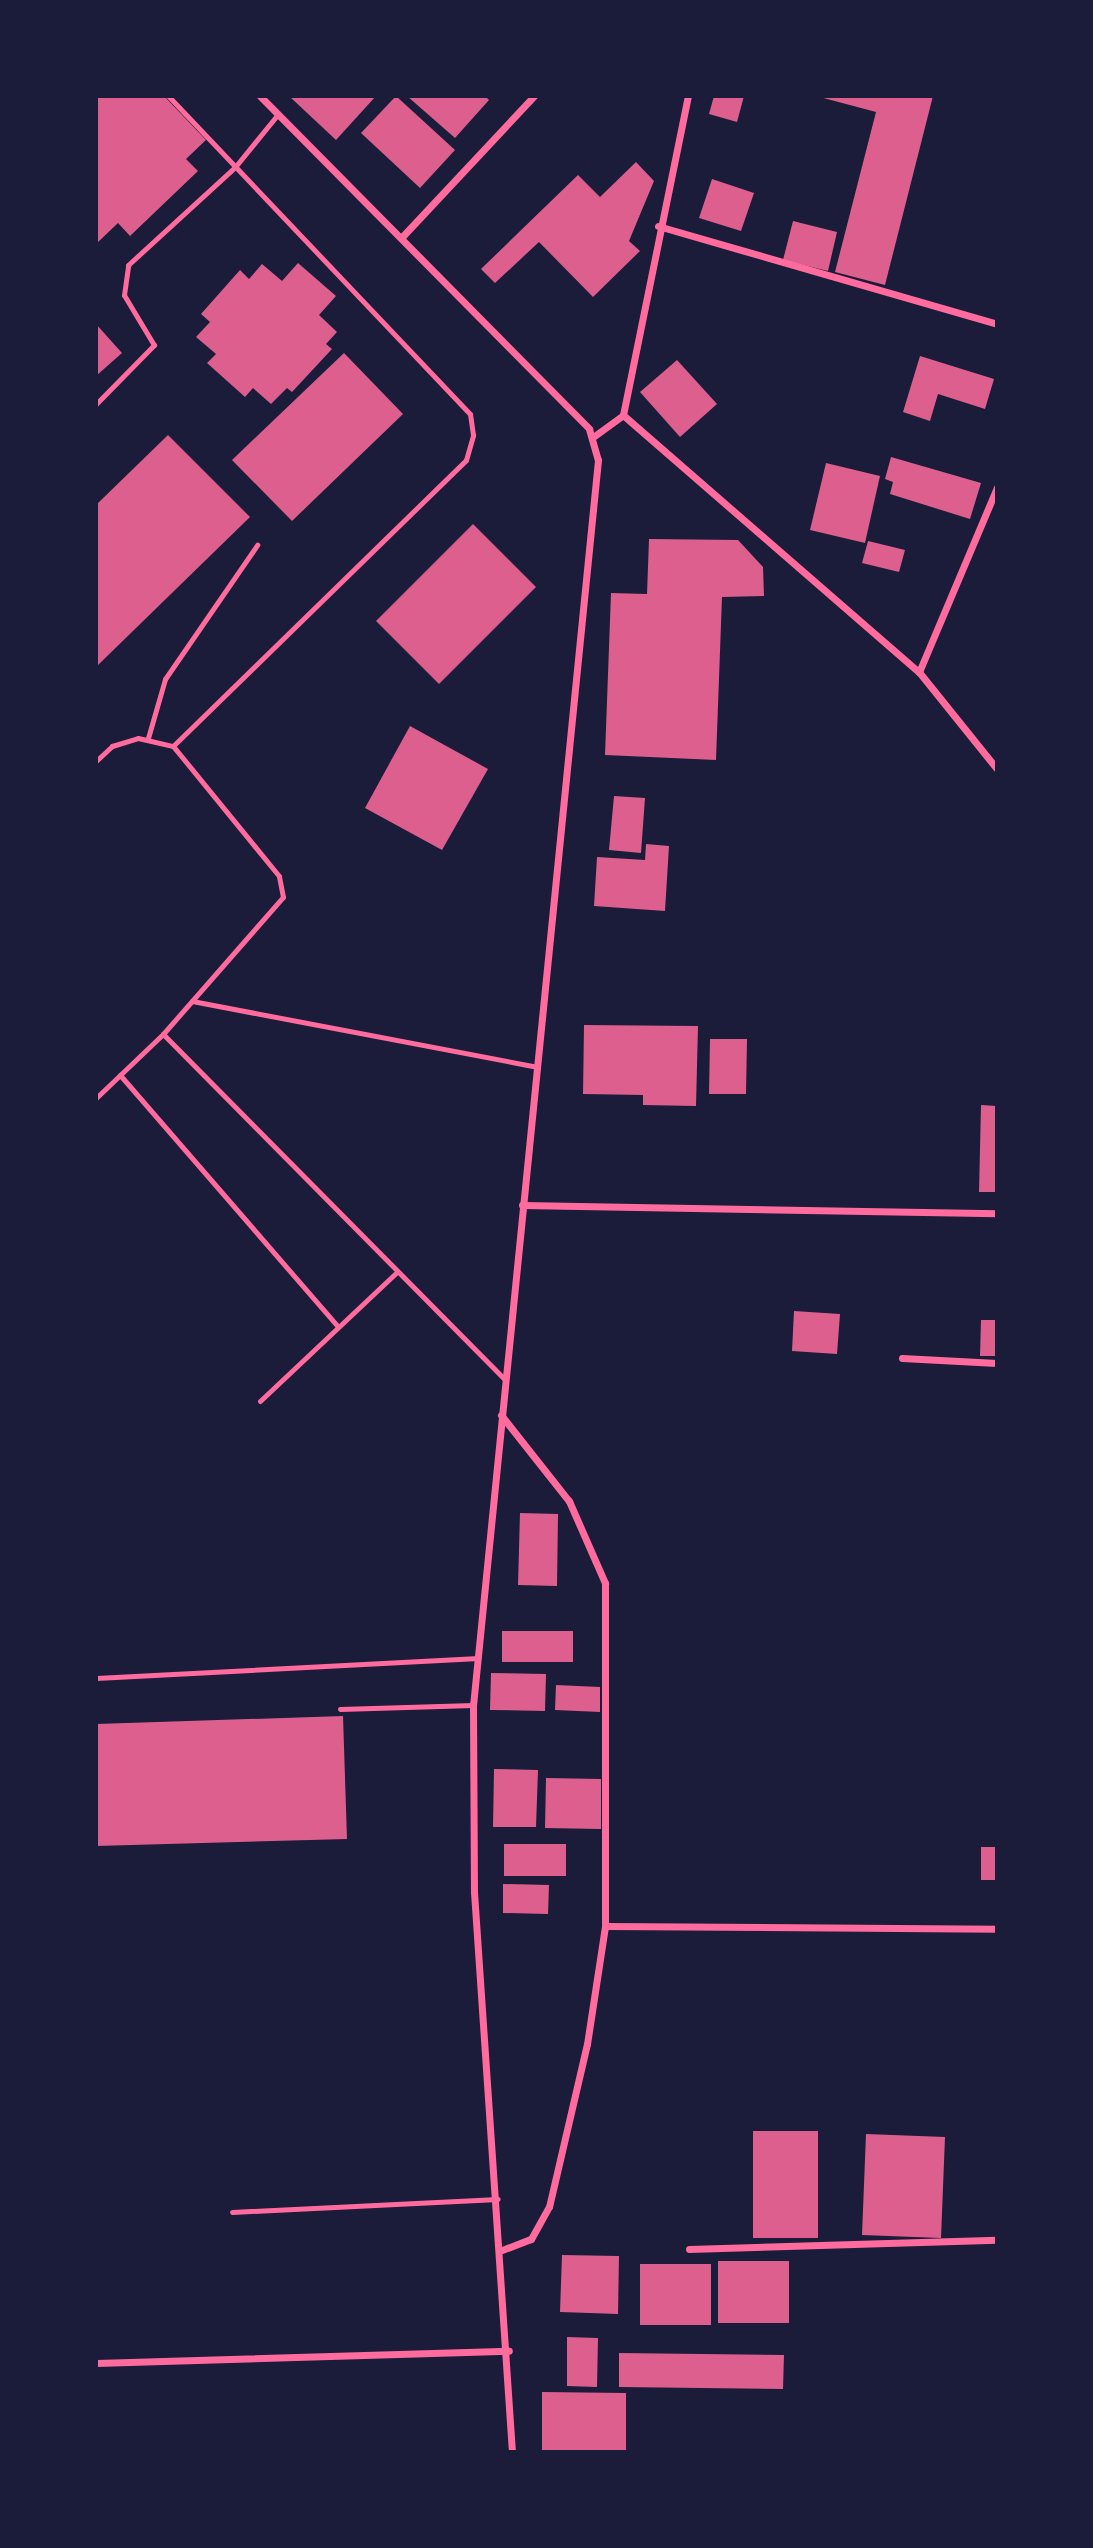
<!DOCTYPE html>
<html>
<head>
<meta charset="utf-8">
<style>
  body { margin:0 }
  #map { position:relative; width:1093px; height:2548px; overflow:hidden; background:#1b1b3a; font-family:"PT Sans Narrow",sans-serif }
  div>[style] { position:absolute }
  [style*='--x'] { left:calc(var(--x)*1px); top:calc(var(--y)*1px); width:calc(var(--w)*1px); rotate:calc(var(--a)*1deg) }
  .building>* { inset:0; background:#dd5f8e }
  .service>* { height:5px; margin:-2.5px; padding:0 2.5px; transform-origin:2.5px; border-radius:2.5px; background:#ff6b9d }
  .minor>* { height:7px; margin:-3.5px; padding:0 3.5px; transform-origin:3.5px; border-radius:3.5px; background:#ff6b9d }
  span { translate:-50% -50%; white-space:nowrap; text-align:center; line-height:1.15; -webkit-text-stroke:5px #1b1b3a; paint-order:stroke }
  .frame { position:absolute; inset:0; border:98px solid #1b1b3a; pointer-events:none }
</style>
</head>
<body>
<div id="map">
  <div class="building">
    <div style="clip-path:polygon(96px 96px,164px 96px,206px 140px,186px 159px,198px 171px,130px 236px,118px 223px,96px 244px)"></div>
    <div style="clip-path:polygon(289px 96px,376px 96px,336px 140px)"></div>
    <div style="clip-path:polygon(396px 96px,455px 150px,420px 188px,361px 133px)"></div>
    <div style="clip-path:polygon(407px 96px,485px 96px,489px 100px,455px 138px)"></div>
    <div style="clip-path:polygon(714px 96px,744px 96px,737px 122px,709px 114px)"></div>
    <div style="clip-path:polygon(816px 96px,933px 96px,885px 285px,835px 272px,876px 112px)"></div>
    <div style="clip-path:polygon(636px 162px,654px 181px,629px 241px,640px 251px,593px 297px,539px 242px,495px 283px,481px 269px,578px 175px,600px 197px)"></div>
    <div style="clip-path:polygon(712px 179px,754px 193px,741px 231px,699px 218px)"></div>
    <div style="clip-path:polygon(793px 221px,837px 232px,828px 271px,783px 260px)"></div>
    <div style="clip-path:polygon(298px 263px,336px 296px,319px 315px,337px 332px,326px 344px,332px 349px,292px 392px,287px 388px,271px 404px,253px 388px,245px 397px,207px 363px,216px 354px,196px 337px,210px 322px,201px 314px,240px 270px,249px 279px,262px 264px,282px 281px)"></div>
    <div style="clip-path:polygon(96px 324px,122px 353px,96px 376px)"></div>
    <div style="clip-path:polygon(344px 353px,403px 414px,292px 521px,232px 460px)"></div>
    <div style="clip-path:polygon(920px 356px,994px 379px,985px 409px,938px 394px,930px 421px,903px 412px)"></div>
    <div style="clip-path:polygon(677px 360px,717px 404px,680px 437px,640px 392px)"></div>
    <div style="clip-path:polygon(168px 435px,250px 517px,96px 667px,96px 505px)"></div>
    <div style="clip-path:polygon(891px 457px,981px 483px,970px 519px,890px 494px,893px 482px,885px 479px)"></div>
    <div style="clip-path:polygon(826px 463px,880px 476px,865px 543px,810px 530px)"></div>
    <div style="clip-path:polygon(473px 524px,536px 587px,439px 684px,376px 621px)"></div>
    <div style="clip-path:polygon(649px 539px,738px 540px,763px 567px,764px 596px,722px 597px,716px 760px,605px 755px,611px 593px,647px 594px)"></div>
    <div style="clip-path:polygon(868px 541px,905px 550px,899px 572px,862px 563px)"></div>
    <div style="clip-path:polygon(410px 726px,488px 769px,442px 850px,365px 808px)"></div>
    <div style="clip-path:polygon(614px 796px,645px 798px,641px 853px,609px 850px)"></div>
    <div style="clip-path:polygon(646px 844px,669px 846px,665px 911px,594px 906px,597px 857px,645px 860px)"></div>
    <div style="clip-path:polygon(584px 1025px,698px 1026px,696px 1106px,643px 1105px,643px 1095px,583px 1094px)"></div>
    <div style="clip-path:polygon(710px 1039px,747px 1039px,746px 1094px,709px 1094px)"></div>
    <div style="clip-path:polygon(981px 1105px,997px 1106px,997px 1192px,979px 1192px)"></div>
    <div style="clip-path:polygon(794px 1311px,840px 1314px,837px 1354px,792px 1351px)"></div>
    <div style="clip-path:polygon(981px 1320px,997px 1320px,997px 1356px,980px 1356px)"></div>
    <div style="clip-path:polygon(520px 1513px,558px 1514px,557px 1586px,518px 1585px)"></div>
    <div style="clip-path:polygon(502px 1631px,573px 1631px,573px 1662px,502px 1662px)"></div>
    <div style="clip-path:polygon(491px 1673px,546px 1674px,545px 1711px,490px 1710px)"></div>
    <div style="clip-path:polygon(556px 1685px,600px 1687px,600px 1712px,555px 1710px)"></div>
    <div style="clip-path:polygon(343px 1716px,347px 1839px,96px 1846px,96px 1724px)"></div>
    <div style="clip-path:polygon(494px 1769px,538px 1770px,536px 1827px,493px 1827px)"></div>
    <div style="clip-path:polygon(546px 1778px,601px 1779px,601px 1829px,545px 1828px)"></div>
    <div style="clip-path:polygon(504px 1844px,566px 1844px,566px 1876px,504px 1876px)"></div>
    <div style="clip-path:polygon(981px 1847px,997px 1847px,997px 1880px,981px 1880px)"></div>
    <div style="clip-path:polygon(503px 1884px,549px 1885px,548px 1914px,503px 1913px)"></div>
    <div style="clip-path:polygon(753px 2131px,818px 2131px,818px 2238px,753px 2238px)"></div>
    <div style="clip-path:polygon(866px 2134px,945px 2137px,941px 2238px,862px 2235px)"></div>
    <div style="clip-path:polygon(562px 2255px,619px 2256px,618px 2314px,560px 2312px)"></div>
    <div style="clip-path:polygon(718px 2261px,789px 2261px,789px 2323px,718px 2323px)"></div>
    <div style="clip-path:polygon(640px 2264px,711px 2264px,711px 2325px,640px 2325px)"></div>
    <div style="clip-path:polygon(567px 2337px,598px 2338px,597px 2387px,567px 2386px)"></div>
    <div style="clip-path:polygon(619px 2353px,784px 2355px,783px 2389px,619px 2387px)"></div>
    <div style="clip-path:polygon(542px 2392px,626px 2393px,626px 2452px,542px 2452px)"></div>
  </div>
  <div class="service">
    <div style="--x:96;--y:404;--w:83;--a:-45.5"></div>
    <div style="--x:154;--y:345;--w:58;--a:-121"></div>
    <div style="--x:124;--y:295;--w:30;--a:-82"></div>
    <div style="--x:128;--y:265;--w:145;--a:-42.5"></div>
    <div style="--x:235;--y:167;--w:68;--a:-50.9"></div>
    <div style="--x:148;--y:738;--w:61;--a:-73.9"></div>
    <div style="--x:165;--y:679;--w:163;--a:-55.5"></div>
    <div style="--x:96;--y:761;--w:22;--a:-43"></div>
    <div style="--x:112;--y:746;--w:27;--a:-17"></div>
    <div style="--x:138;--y:738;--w:36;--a:13"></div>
    <div style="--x:192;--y:1001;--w:352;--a:10.8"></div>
    <div style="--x:163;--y:1034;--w:485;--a:45.3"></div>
    <div style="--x:120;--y:1075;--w:333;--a:49.1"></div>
    <div style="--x:96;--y:1098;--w:93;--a:-43.7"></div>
    <div style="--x:163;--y:1034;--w:182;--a:-48.8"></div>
    <div style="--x:283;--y:897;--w:21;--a:-101"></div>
    <div style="--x:279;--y:876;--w:168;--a:-129.2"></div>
    <div style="--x:173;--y:746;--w:409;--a:-44.3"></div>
    <div style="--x:466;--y:460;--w:26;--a:-74"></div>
    <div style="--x:473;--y:435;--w:21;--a:-98"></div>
    <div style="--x:470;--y:414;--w:439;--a:-133.5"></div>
    <div style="--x:260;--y:1401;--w:187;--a:-43.3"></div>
    <div style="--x:96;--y:1678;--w:383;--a:-3"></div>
    <div style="--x:340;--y:1709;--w:133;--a:-1.7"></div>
    <div style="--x:232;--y:2212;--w:266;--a:-2.8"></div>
  </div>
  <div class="minor">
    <div style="--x:260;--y:96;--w:468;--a:45.3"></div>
    <div style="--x:589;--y:429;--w:32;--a:74"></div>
    <div style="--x:598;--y:460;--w:1251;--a:95.73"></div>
    <div style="--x:473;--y:1705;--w:187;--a:89.7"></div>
    <div style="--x:474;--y:1892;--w:561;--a:86.12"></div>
    <div style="--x:658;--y:226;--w:353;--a:16.1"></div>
    <div style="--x:401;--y:238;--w:195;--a:-46.9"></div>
    <div style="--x:623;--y:415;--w:392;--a:41"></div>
    <div style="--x:919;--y:672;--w:124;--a:51.2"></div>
    <div style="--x:623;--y:415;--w:326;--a:-78.5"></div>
    <div style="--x:593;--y:437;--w:37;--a:-36"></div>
    <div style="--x:919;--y:672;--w:201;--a:-67.1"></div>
    <div style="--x:522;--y:1205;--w:475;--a:1"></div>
    <div style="--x:902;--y:1358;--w:95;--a:3"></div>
    <div style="--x:501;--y:1415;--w:110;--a:51.7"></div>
    <div style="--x:569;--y:1501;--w:90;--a:66.3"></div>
    <div style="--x:605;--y:1583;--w:343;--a:90"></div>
    <div style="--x:689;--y:2249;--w:308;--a:-1.7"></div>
    <div style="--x:502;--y:2250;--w:31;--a:-21"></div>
    <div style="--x:531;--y:2239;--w:37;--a:-61"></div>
    <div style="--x:549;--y:2207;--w:167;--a:-76.9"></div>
    <div style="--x:587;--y:2044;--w:119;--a:-81.3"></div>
    <div style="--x:605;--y:1926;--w:392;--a:0.4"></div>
    <div style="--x:96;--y:2363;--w:413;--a:-1.7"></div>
  </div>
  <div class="frame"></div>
</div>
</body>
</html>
